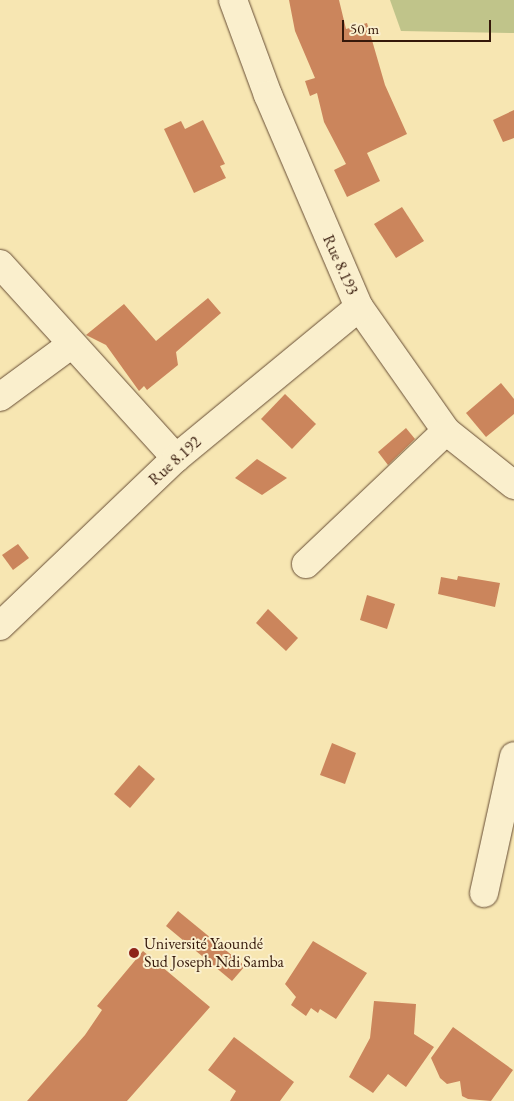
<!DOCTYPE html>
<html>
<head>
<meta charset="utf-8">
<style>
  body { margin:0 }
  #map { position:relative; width:514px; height:1101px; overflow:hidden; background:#f7e6b2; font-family:"EB Garamond",serif }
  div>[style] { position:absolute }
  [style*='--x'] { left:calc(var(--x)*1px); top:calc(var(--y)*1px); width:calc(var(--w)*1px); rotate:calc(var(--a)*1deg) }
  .green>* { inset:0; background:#c0c48a }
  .building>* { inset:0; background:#cb855c }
  .roads { filter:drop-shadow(0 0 1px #664c34) drop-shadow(0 0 1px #664c34) }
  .minor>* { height:28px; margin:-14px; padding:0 14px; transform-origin:14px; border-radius:14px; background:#faefcd }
  .dots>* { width:14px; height:14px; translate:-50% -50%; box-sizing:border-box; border:2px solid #faefcd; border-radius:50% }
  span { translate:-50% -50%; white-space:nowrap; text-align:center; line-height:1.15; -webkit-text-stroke:4px #faefcd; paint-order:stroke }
  .street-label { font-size:16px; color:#35180a }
  .poi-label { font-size:16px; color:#35180a }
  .left { translate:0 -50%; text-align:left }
  .scale { position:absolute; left:342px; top:20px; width:149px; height:22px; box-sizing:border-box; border:2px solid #35180a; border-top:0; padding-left:6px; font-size:15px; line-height:18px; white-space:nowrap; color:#35180a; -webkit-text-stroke:4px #faefcd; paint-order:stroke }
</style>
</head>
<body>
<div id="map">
  <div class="green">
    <div style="clip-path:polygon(390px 0,514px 0,514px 33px,401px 31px)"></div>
  </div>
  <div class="building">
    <div style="clip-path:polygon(289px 0,339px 0,346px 29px,367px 23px,385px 85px,407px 134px,367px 153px,380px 181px,347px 197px,334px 170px,346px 164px,324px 122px,317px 93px,310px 96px,305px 81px,315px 78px,295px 31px)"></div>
    <div style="clip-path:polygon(514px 110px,514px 138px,503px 142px,493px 120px)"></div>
    <div style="clip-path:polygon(203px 120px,225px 164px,220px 166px,226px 178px,194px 193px,164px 129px,181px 121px,185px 129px)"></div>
    <div style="clip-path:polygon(402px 207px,424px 241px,396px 258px,374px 224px)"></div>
    <div style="clip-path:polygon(208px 298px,221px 313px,176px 352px,178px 365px,147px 390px,144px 386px,139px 391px,106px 345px,86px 335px,124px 304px,156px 341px)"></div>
    <div style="clip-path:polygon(501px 383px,514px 399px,514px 414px,486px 437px,466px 413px)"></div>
    <div style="clip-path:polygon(285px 394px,316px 424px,292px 449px,261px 419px)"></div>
    <div style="clip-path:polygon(406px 428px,415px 439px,388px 465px,378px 452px)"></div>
    <div style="clip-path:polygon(257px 459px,287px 478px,262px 495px,235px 478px)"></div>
    <div style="clip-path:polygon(18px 544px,29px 558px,13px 570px,2px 555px)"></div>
    <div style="clip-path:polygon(458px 576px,500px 583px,495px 607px,438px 594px,441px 577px,457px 580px)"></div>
    <div style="clip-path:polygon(367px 595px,395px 604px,387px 629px,360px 620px)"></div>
    <div style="clip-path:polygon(268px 609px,298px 638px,286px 651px,256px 623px)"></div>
    <div style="clip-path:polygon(332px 743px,356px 753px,345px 784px,320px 775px)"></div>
    <div style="clip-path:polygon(139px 765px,155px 779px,130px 808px,114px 794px)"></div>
    <div style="clip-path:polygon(178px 911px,245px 966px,232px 981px,166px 926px)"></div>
    <div style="clip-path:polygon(313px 941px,367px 973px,336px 1019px,320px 1009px,318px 1013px,311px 1008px,306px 1016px,291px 1005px,296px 997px,285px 984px)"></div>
    <div style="clip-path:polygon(143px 951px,210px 1007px,127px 1101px,27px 1101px,85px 1035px,102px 1010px,97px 1006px)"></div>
    <div style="clip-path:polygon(374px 1001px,416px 1004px,414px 1034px,434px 1047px,406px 1087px,388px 1074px,373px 1093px,349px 1077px,370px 1038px)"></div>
    <div style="clip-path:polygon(453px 1027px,513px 1070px,491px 1101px,468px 1099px,462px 1096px,460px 1081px,447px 1084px,440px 1078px,431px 1058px)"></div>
    <div style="clip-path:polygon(234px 1037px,294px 1082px,280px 1101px,230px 1101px,236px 1091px,208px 1070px)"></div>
  </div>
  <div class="roads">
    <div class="minor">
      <div style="--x:233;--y:0;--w:101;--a:69.8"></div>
      <div style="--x:268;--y:95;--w:231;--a:66.8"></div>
      <div style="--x:359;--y:307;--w:151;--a:54.9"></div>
      <div style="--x:446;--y:431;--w:87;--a:38.5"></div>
      <div style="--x:0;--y:264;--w:262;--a:47.8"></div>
      <div style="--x:0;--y:397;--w:89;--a:-36.4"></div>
      <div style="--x:306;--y:564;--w:193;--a:-43.5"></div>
      <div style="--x:0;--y:626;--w:243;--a:-43.7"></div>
      <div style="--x:176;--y:458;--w:237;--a:-39.5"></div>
      <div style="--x:484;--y:893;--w:140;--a:-77.6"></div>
    </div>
  </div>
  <div class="dots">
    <div style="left:134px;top:953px;background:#8f2418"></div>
  </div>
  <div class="street-label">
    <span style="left:340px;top:265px;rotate:66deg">Rue 8.193</span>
    <span style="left:175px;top:461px;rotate:-42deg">Rue 8.192</span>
  </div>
  <div class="poi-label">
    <span class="left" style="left:144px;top:953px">Université Yaoundé<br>Sud Joseph Ndi Samba</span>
  </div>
  <div class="scale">50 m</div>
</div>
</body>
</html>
